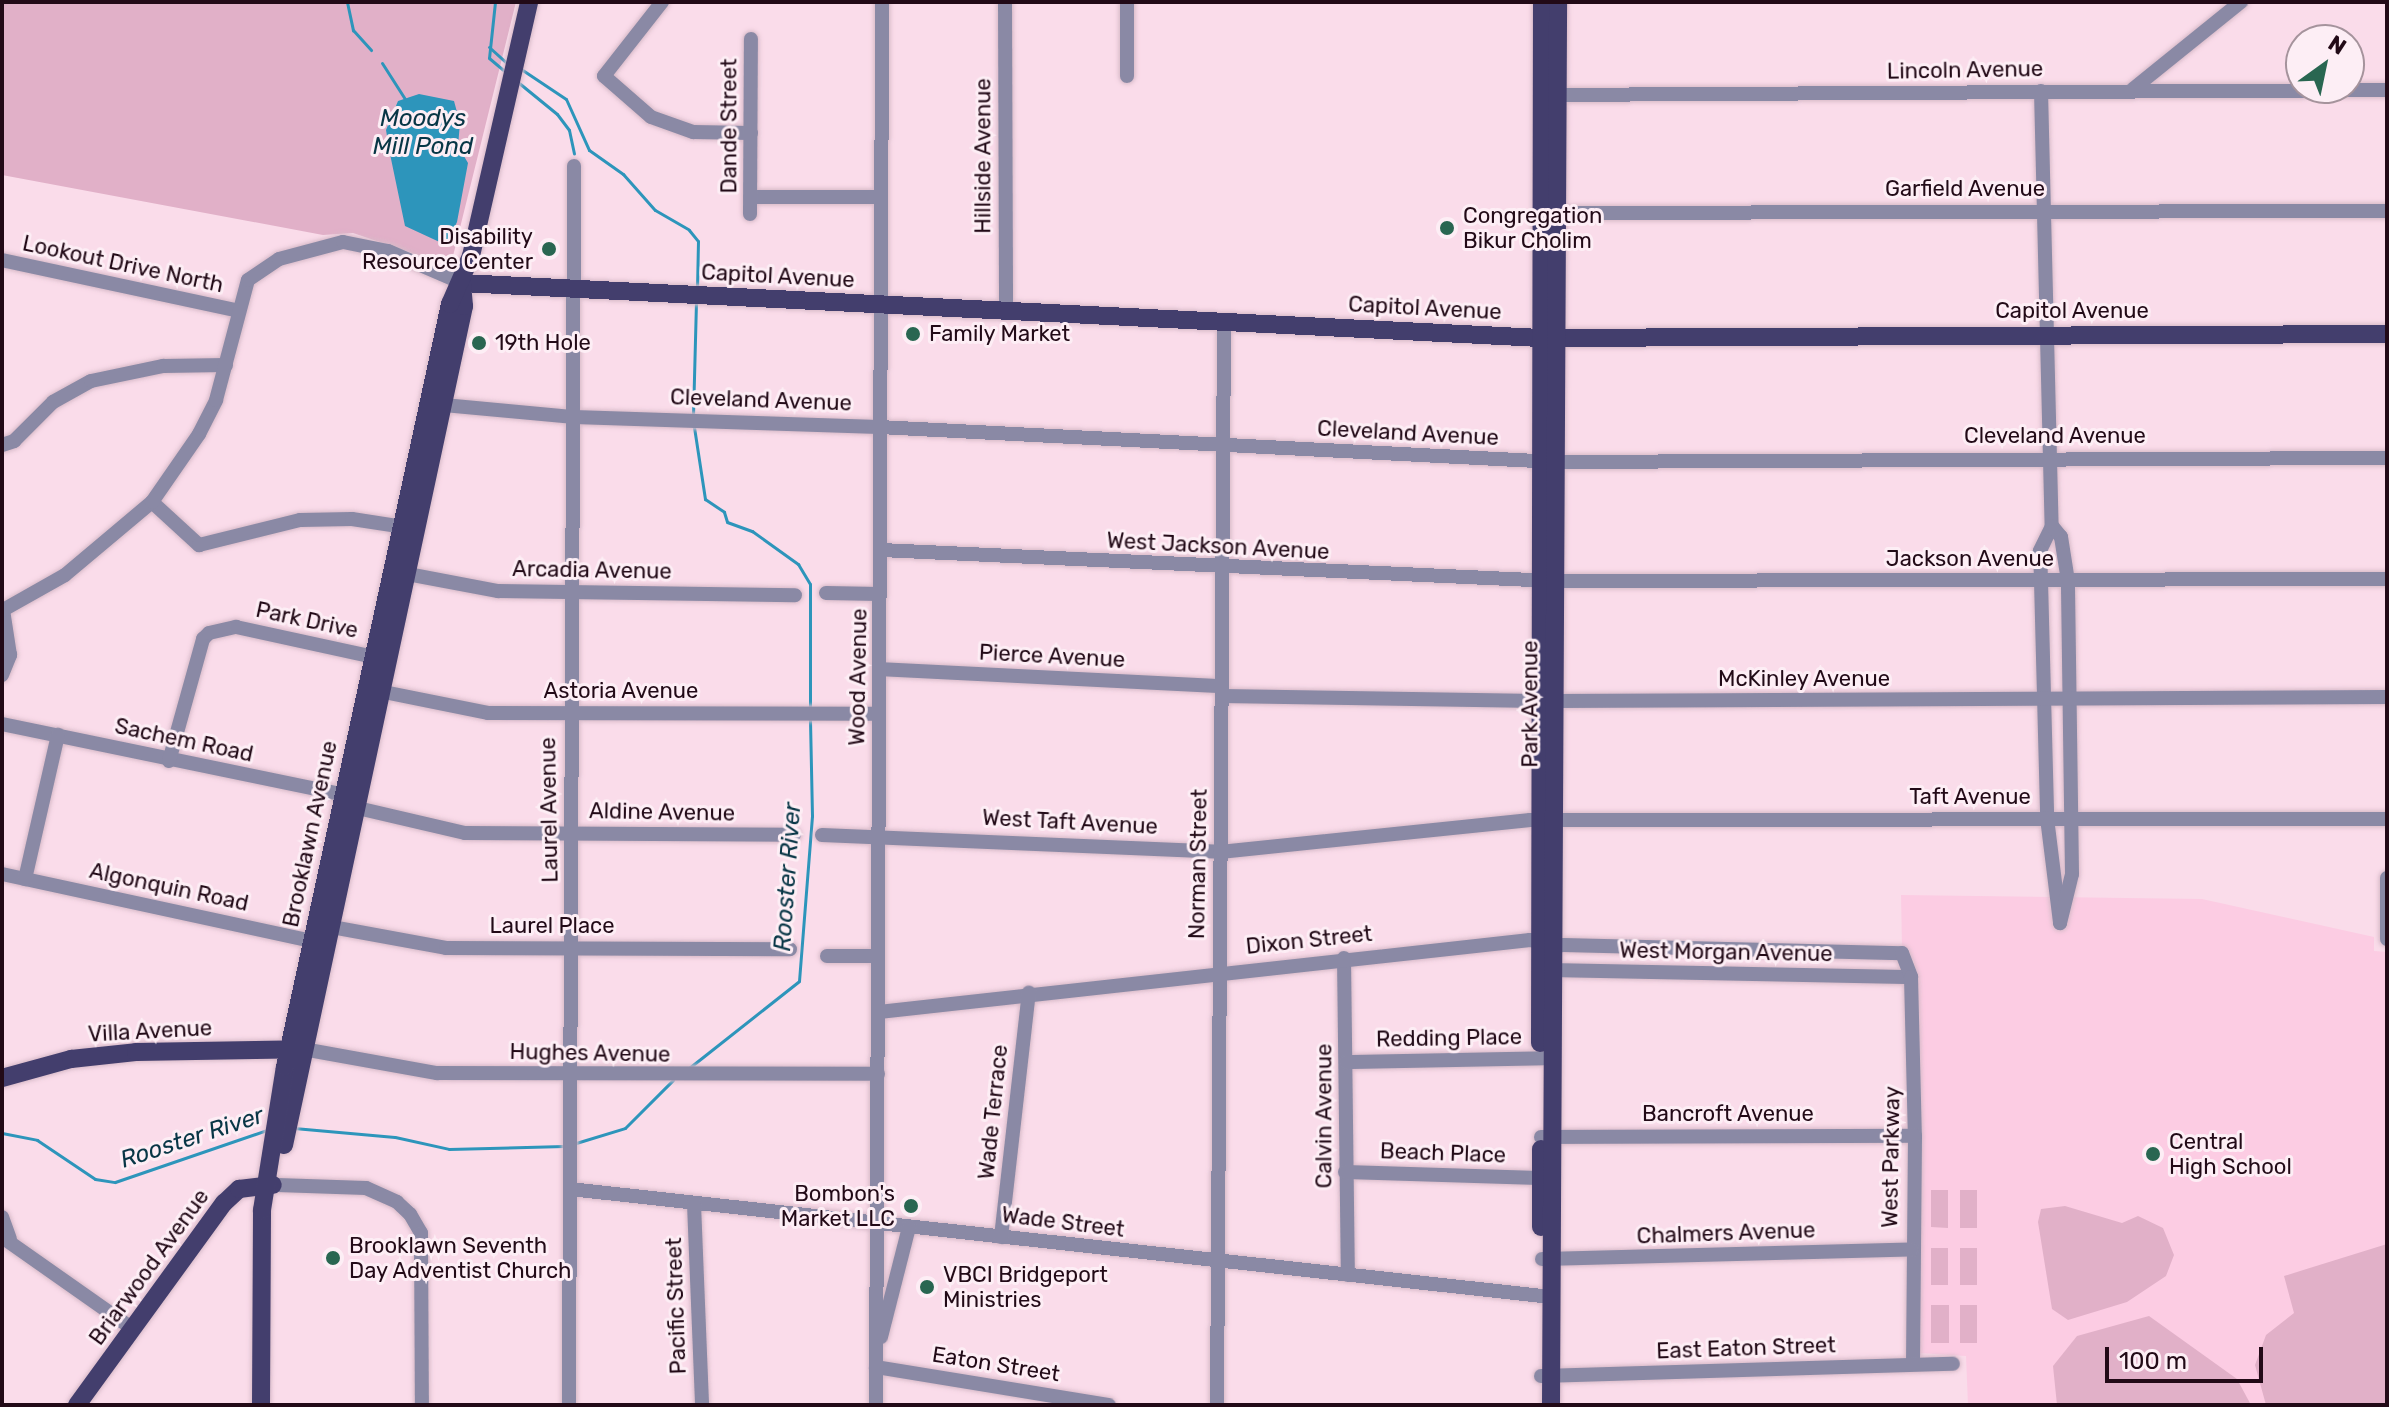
<!DOCTYPE html>
<html>
<head>
<meta charset="utf-8">
<style>
  body { margin:0 }
  #map { position:relative; width:2389px; height:1407px; overflow:hidden; background:#fadcea; font-family:Rubik,sans-serif }
  div>[style] { position:absolute }
  [style*='--x'] { left:calc(var(--x)*1px); top:calc(var(--y)*1px); width:calc(var(--w)*1px); rotate:calc(var(--a)*1deg) }
  .built>* { inset:0; background:#fccce3 }
  .green>* { inset:0; background:#e1b0c8 }
  .water>* { inset:0; background:#2d95bb }
  .stream>* { height:3px; margin:-1.5px; padding:0 1.5px; transform-origin:1.5px; border-radius:1.5px; background:#2d95bb }
  .roads { filter:drop-shadow(0 0 2px #d7bac8) drop-shadow(0 0 2px #d7bac8) }
  .minor>* { height:14px; margin:-7px; padding:0 7px; transform-origin:7px; border-radius:7px; background:#8a89a5 }
  .major>* { height:18px; margin:-9px; padding:0 9px; transform-origin:9px; border-radius:9px; background:#433e6d }
  .dots>* { width:22px; height:22px; translate:-50% -50%; box-sizing:border-box; border:4px solid #fdeef5; border-radius:50% }
  span { translate:-50% -50%; white-space:nowrap; text-align:center; line-height:1.15; -webkit-text-stroke:6px #fdeef5; paint-order:stroke }
  .street-label { font-size:22px; color:#220a17 }
  .poi-label { font-size:22px; color:#220a17 }
  .left { translate:0 -50%; text-align:left }
  .right { translate:-100% -50%; text-align:right }
  .water-label { font-size:24px; color:#083646; font-style:italic }
  .frame { position:absolute; inset:0; border:4px solid #220a17; pointer-events:none }
  .north { position:absolute; left:2285px; top:24px; width:80px; height:80px; box-sizing:border-box; background:#fdeef5; border:2px solid #a5939c; border-radius:50%; rotate:33deg; font-size:22px; font-weight:700; line-height:32px; text-align:center; color:#220a17 }
  .north::after { content:''; display:block; margin:auto; width:28px; height:36px; background:#296651; clip-path:polygon(50% 0,100% 100%,50% 72%,0 100%) }
  .scale { position:absolute; left:2105px; top:1347px; width:158px; height:36px; box-sizing:border-box; border:4px solid #220a17; border-top:0; padding-left:10px; font-size:24px; line-height:28px; white-space:nowrap; color:#220a17; -webkit-text-stroke:6px #fdeef5; paint-order:stroke }
</style>
</head>
<body>
<div id="map">
  <div class="built">
    <div style="clip-path:polygon(1901px 895px,2202px 899px,2374px 937px,2374px 951px,2387px 952px,2387px 1405px,1968px 1405px,1966px 1356px,1919px 1353px,1914px 961px,1902px 948px)"></div>
  </div>
  <div class="green">
    <div style="clip-path:polygon(2px 2px,516px 2px,453px 256px,433px 260px,353px 233px,323px 235px,2px 175px)"></div>
    <div style="clip-path:polygon(1931px 1190px,1948px 1190px,1948px 1228px,1931px 1227px)"></div>
    <div style="clip-path:polygon(1960px 1190px,1977px 1190px,1977px 1228px,1960px 1228px)"></div>
    <div style="clip-path:polygon(2065px 1206px,2122px 1223px,2138px 1216px,2163px 1228px,2174px 1255px,2166px 1276px,2127px 1302px,2068px 1320px,2052px 1309px,2038px 1222px,2041px 1209px)"></div>
    <div style="clip-path:polygon(2387px 1244px,2387px 1405px,2266px 1405px,2255px 1365px,2266px 1335px,2294px 1313px,2284px 1276px)"></div>
    <div style="clip-path:polygon(1931px 1248px,1948px 1248px,1948px 1285px,1931px 1285px)"></div>
    <div style="clip-path:polygon(1960px 1248px,1977px 1248px,1977px 1285px,1960px 1285px)"></div>
    <div style="clip-path:polygon(1931px 1305px,1949px 1305px,1949px 1343px,1931px 1343px)"></div>
    <div style="clip-path:polygon(1960px 1305px,1977px 1305px,1977px 1343px,1960px 1343px)"></div>
    <div style="clip-path:polygon(2149px 1316px,2237px 1379px,2251px 1405px,2057px 1405px,2053px 1366px,2077px 1336px)"></div>
  </div>
  <div class="water">
    <div style="clip-path:polygon(419px 94px,454px 101px,460px 123px,458px 146px,468px 163px,457px 222px,446px 245px,405px 226px,390px 154px,386px 130px,398px 101px)"></div>
  </div>
  <div class="stream">
    <div style="--x:347;--y:2;--w:29;--a:78"></div>
    <div style="--x:353;--y:30;--w:27;--a:48"></div>
    <div style="--x:495;--y:2;--w:56;--a:96.1"></div>
    <div style="--x:489;--y:58;--w:23;--a:40"></div>
    <div style="--x:489;--y:47;--w:24;--a:42"></div>
    <div style="--x:382;--y:63;--w:43;--a:57.4"></div>
    <div style="--x:521;--y:69;--w:54;--a:33.7"></div>
    <div style="--x:566;--y:99;--w:56;--a:65.7"></div>
    <div style="--x:589;--y:150;--w:42;--a:35.2"></div>
    <div style="--x:623;--y:174;--w:48;--a:48.4"></div>
    <div style="--x:655;--y:210;--w:39;--a:30"></div>
    <div style="--x:689;--y:230;--w:14;--a:51"></div>
    <div style="--x:698;--y:241;--w:47;--a:91.2"></div>
    <div style="--x:519;--y:83;--w:49;--a:39.2"></div>
    <div style="--x:557;--y:114;--w:20;--a:53"></div>
    <div style="--x:569;--y:130;--w:24;--a:78"></div>
    <div style="--x:693;--y:416;--w:113;--a:-88.5"></div>
    <div style="--x:694;--y:427;--w:73;--a:81.3"></div>
    <div style="--x:705;--y:499;--w:23;--a:34"></div>
    <div style="--x:724;--y:512;--w:10;--a:73"></div>
    <div style="--x:727;--y:522;--w:27;--a:20"></div>
    <div style="--x:752;--y:531;--w:57;--a:35.7"></div>
    <div style="--x:798;--y:564;--w:23;--a:59"></div>
    <div style="--x:810;--y:584;--w:126;--a:90"></div>
    <div style="--x:689;--y:1068;--w:140;--a:-38.3"></div>
    <div style="--x:799;--y:981;--w:166;--a:-85.5"></div>
    <div style="--x:812;--y:816;--w:98;--a:-91.2"></div>
    <div style="--x:294;--y:1128;--w:101;--a:5.1"></div>
    <div style="--x:395;--y:1137;--w:55;--a:12.5"></div>
    <div style="--x:449;--y:1149;--w:115;--a:-1.5"></div>
    <div style="--x:2;--y:1133;--w:36;--a:11"></div>
    <div style="--x:37;--y:1140;--w:70;--a:33.9"></div>
    <div style="--x:95;--y:1179;--w:20;--a:9"></div>
    <div style="--x:115;--y:1182;--w:161;--a:-18.9"></div>
    <div style="--x:576;--y:1143;--w:51;--a:-17"></div>
    <div style="--x:625;--y:1128;--w:68;--a:-45"></div>
  </div>
  <div class="roads">
    <div class="minor">
      <div style="--x:662;--y:2;--w:94;--a:128.1"></div>
      <div style="--x:604;--y:76;--w:62;--a:41.1"></div>
      <div style="--x:651;--y:117;--w:45;--a:19.7"></div>
      <div style="--x:693;--y:132;--w:58;--a:1"></div>
      <div style="--x:1005;--y:2;--w:307;--a:89.8"></div>
      <div style="--x:1127;--y:2;--w:74;--a:90"></div>
      <div style="--x:2133;--y:89;--w:139;--a:-38.9"></div>
      <div style="--x:2041;--y:91;--w:435;--a:88.6"></div>
      <div style="--x:2052;--y:526;--w:28;--a:116"></div>
      <div style="--x:2040;--y:551;--w:30;--a:88"></div>
      <div style="--x:2041;--y:581;--w:237;--a:88.5"></div>
      <div style="--x:2047;--y:818;--w:106;--a:82.9"></div>
      <div style="--x:2060;--y:923;--w:50;--a:-76.2"></div>
      <div style="--x:2072;--y:874;--w:293;--a:-90.8"></div>
      <div style="--x:2068;--y:581;--w:45;--a:-99"></div>
      <div style="--x:2061;--y:537;--w:14;--a:-129"></div>
      <div style="--x:1547;--y:95;--w:840;--a:-0.34"></div>
      <div style="--x:751;--y:197;--w:129;--a:0"></div>
      <div style="--x:1547;--y:213;--w:840;--a:-0.14"></div>
      <div style="--x:750;--y:214;--w:175;--a:-89.7"></div>
      <div style="--x:2;--y:260;--w:239;--a:12.1"></div>
      <div style="--x:433;--y:404;--w:142;--a:5.3"></div>
      <div style="--x:574;--y:417;--w:305;--a:1.9"></div>
      <div style="--x:879;--y:427;--w:678;--a:2.96"></div>
      <div style="--x:1556;--y:462;--w:831;--a:-0.28"></div>
      <div style="--x:2;--y:445;--w:13;--a:-18"></div>
      <div style="--x:14;--y:441;--w:55;--a:-45"></div>
      <div style="--x:53;--y:402;--w:43;--a:-28.9"></div>
      <div style="--x:91;--y:381;--w:74;--a:-11.8"></div>
      <div style="--x:163;--y:366;--w:63;--a:-0.9"></div>
      <div style="--x:152;--y:502;--w:64;--a:42.5"></div>
      <div style="--x:199;--y:545;--w:104;--a:-13.9"></div>
      <div style="--x:300;--y:520;--w:52;--a:-1.1"></div>
      <div style="--x:352;--y:519;--w:60;--a:8.7"></div>
      <div style="--x:881;--y:550;--w:673;--a:2.64"></div>
      <div style="--x:1553;--y:581;--w:834;--a:-0.14"></div>
      <div style="--x:397;--y:572;--w:103;--a:10.7"></div>
      <div style="--x:498;--y:591;--w:297;--a:0.8"></div>
      <div style="--x:826;--y:593;--w:54;--a:1.1"></div>
      <div style="--x:880;--y:669;--w:341;--a:2.9"></div>
      <div style="--x:2;--y:675;--w:22;--a:-68"></div>
      <div style="--x:10;--y:655;--w:46;--a:-98.8"></div>
      <div style="--x:3;--y:610;--w:71;--a:-29.4"></div>
      <div style="--x:65;--y:575;--w:114;--a:-40"></div>
      <div style="--x:152;--y:502;--w:83;--a:-55.3"></div>
      <div style="--x:199;--y:434;--w:38;--a:-63"></div>
      <div style="--x:216;--y:400;--w:124;--a:-75.1"></div>
      <div style="--x:248;--y:280;--w:37;--a:-34"></div>
      <div style="--x:279;--y:259;--w:66;--a:-14.9"></div>
      <div style="--x:343;--y:242;--w:46;--a:11.3"></div>
      <div style="--x:388;--y:251;--w:81;--a:23.4"></div>
      <div style="--x:374;--y:690;--w:116;--a:11.4"></div>
      <div style="--x:488;--y:713;--w:391;--a:0.1"></div>
      <div style="--x:1222;--y:696;--w:332;--a:0.9"></div>
      <div style="--x:1554;--y:701;--w:833;--a:-0.28"></div>
      <div style="--x:2;--y:724;--w:359;--a:11.7"></div>
      <div style="--x:169;--y:761;--w:127;--a:-74.4"></div>
      <div style="--x:203;--y:639;--w:8;--a:-45"></div>
      <div style="--x:209;--y:633;--w:28;--a:-13"></div>
      <div style="--x:236;--y:627;--w:150;--a:12.3"></div>
      <div style="--x:349;--y:806;--w:119;--a:13.1"></div>
      <div style="--x:465;--y:833;--w:329;--a:0.3"></div>
      <div style="--x:822;--y:835;--w:398;--a:2.4"></div>
      <div style="--x:1220;--y:852;--w:312;--a:-5.9"></div>
      <div style="--x:1530;--y:820;--w:857;--a:-0.07"></div>
      <div style="--x:2;--y:874;--w:327;--a:12.2"></div>
      <div style="--x:2387;--y:878;--w:61;--a:90"></div>
      <div style="--x:25;--y:879;--w:148;--a:-77.1"></div>
      <div style="--x:321;--y:925;--w:127;--a:10.4"></div>
      <div style="--x:446;--y:948;--w:344;--a:0.2"></div>
      <div style="--x:827;--y:956;--w:51;--a:0"></div>
      <div style="--x:1344;--y:958;--w:317;--a:89.3"></div>
      <div style="--x:1544;--y:970;--w:367;--a:1.1"></div>
      <div style="--x:879;--y:1012;--w:655;--a:-6.31"></div>
      <div style="--x:1530;--y:940;--w:33;--a:9"></div>
      <div style="--x:1563;--y:945;--w:339;--a:1.4"></div>
      <div style="--x:1902;--y:953;--w:26;--a:69"></div>
      <div style="--x:1911;--y:977;--w:159;--a:88.6"></div>
      <div style="--x:1915;--y:1136;--w:228;--a:90.5"></div>
      <div style="--x:303;--y:1049;--w:136;--a:10.2"></div>
      <div style="--x:437;--y:1073;--w:441;--a:0.1"></div>
      <div style="--x:1346;--y:1062;--w:206;--a:-1.1"></div>
      <div style="--x:1541;--y:1137;--w:374;--a:-0.2"></div>
      <div style="--x:1345;--y:1172;--w:195;--a:1.8"></div>
      <div style="--x:277;--y:1185;--w:89;--a:1.9"></div>
      <div style="--x:366;--y:1188;--w:34;--a:24"></div>
      <div style="--x:397;--y:1202;--w:18;--a:43"></div>
      <div style="--x:410;--y:1214;--w:22;--a:60"></div>
      <div style="--x:421;--y:1233;--w:172;--a:89.7"></div>
      <div style="--x:570;--y:1189;--w:988;--a:6.28"></div>
      <div style="--x:694;--y:1204;--w:201;--a:87.7"></div>
      <div style="--x:2;--y:1217;--w:23;--a:70"></div>
      <div style="--x:2;--y:1237;--w:160;--a:35.1"></div>
      <div style="--x:1001;--y:1237;--w:246;--a:-83.5"></div>
      <div style="--x:1542;--y:1259;--w:370;--a:-1.5"></div>
      <div style="--x:881;--y:1337;--w:114;--a:-75.7"></div>
      <div style="--x:876;--y:1367;--w:236;--a:9.3"></div>
      <div style="--x:1541;--y:1376;--w:412;--a:-1.7"></div>
      <div style="--x:569;--y:1405;--w:1239;--a:-89.77"></div>
      <div style="--x:876;--y:1405;--w:1403;--a:-89.75"></div>
      <div style="--x:1217;--y:1405;--w:1082;--a:-89.63"></div>
    </div>
    <div class="major">
      <div style="--x:462;--y:283;--w:1081;--a:2.92"></div>
      <div style="--x:1542;--y:338;--w:845;--a:-0.27"></div>
      <div style="--x:1540;--y:1043;--w:1041;--a:-89.89"></div>
      <div style="--x:2;--y:1078;--w:72;--a:-15.4"></div>
      <div style="--x:71;--y:1059;--w:65;--a:-6.1"></div>
      <div style="--x:136;--y:1052;--w:164;--a:-1"></div>
      <div style="--x:284;--y:1145;--w:858;--a:-77.89"></div>
      <div style="--x:464;--y:306;--w:23;--a:-95"></div>
      <div style="--x:1541;--y:1149;--w:78;--a:90"></div>
      <div style="--x:77;--y:1405;--w:250;--a:-54"></div>
      <div style="--x:224;--y:1203;--w:21;--a:-43"></div>
      <div style="--x:239;--y:1189;--w:34;--a:-7"></div>
      <div style="--x:261;--y:1405;--w:195;--a:-89.7"></div>
      <div style="--x:262;--y:1210;--w:145;--a:-80.9"></div>
      <div style="--x:285;--y:1067;--w:781;--a:-77.8"></div>
      <div style="--x:450;--y:304;--w:52;--a:-66.4"></div>
      <div style="--x:471;--y:256;--w:261;--a:-77.1"></div>
      <div style="--x:1551;--y:1405;--w:1403;--a:-89.71"></div>
    </div>
  </div>
  <div class="dots">
    <div style="left:1447px;top:228px;background:#296651"></div>
    <div style="left:549px;top:249px;background:#296651"></div>
    <div style="left:913px;top:334px;background:#296651"></div>
    <div style="left:479px;top:343px;background:#296651"></div>
    <div style="left:2153px;top:1154px;background:#296651"></div>
    <div style="left:911px;top:1206px;background:#296651"></div>
    <div style="left:333px;top:1258px;background:#296651"></div>
    <div style="left:927px;top:1287px;background:#296651"></div>
  </div>
  <div class="street-label">
    <span style="left:1965px;top:70px;rotate:-1deg">Lincoln Avenue</span>
    <span style="left:729px;top:126px;rotate:-90deg">Dande Street</span>
    <span style="left:983px;top:156px;rotate:-90deg">Hillside Avenue</span>
    <span style="left:1965px;top:189px">Garfield Avenue</span>
    <span style="left:123px;top:264px;rotate:12deg">Lookout Drive North</span>
    <span style="left:778px;top:276px;rotate:3deg">Capitol Avenue</span>
    <span style="left:1425px;top:308px;rotate:3deg">Capitol Avenue</span>
    <span style="left:2072px;top:311px">Capitol Avenue</span>
    <span style="left:761px;top:400px;rotate:2deg">Cleveland Avenue</span>
    <span style="left:1408px;top:433px;rotate:3deg">Cleveland Avenue</span>
    <span style="left:2055px;top:436px">Cleveland Avenue</span>
    <span style="left:1218px;top:546px;rotate:3deg">West Jackson Avenue</span>
    <span style="left:1970px;top:559px">Jackson Avenue</span>
    <span style="left:592px;top:570px;rotate:1deg">Arcadia Avenue</span>
    <span style="left:307px;top:620px;rotate:12deg">Park Drive</span>
    <span style="left:1052px;top:656px;rotate:3deg">Pierce Avenue</span>
    <span style="left:858px;top:677px;rotate:-89deg">Wood Avenue</span>
    <span style="left:1804px;top:679px">McKinley Avenue</span>
    <span style="left:621px;top:691px">Astoria Avenue</span>
    <span style="left:1530px;top:704px;rotate:-90deg">Park Avenue</span>
    <span style="left:184px;top:740px;rotate:12deg">Sachem Road</span>
    <span style="left:1970px;top:797px">Taft Avenue</span>
    <span style="left:549px;top:810px;rotate:-91deg">Laurel Avenue</span>
    <span style="left:662px;top:812px;rotate:1deg">Aldine Avenue</span>
    <span style="left:1070px;top:822px;rotate:3deg">West Taft Avenue</span>
    <span style="left:310px;top:834px;rotate:-78deg">Brooklawn Avenue</span>
    <span style="left:1198px;top:864px;rotate:-89deg">Norman Street</span>
    <span style="left:169px;top:887px;rotate:12deg">Algonquin Road</span>
    <span style="left:552px;top:926px">Laurel Place</span>
    <span style="left:1309px;top:940px;rotate:-6deg">Dixon Street</span>
    <span style="left:1726px;top:952px;rotate:1deg">West Morgan Avenue</span>
    <span style="left:150px;top:1031px;rotate:-3deg">Villa Avenue</span>
    <span style="left:1449px;top:1038px;rotate:-1deg">Redding Place</span>
    <span style="left:590px;top:1053px;rotate:1deg">Hughes Avenue</span>
    <span style="left:993px;top:1112px;rotate:-84deg">Wade Terrace</span>
    <span style="left:1728px;top:1114px">Bancroft Avenue</span>
    <span style="left:1324px;top:1116px;rotate:-90deg">Calvin Avenue</span>
    <span style="left:1443px;top:1153px;rotate:2deg">Beach Place</span>
    <span style="left:1891px;top:1157px;rotate:-89deg">West Parkway</span>
    <span style="left:1063px;top:1222px;rotate:7deg">Wade Street</span>
    <span style="left:1726px;top:1233px;rotate:-2deg">Chalmers Avenue</span>
    <span style="left:149px;top:1267px;rotate:-54deg">Briarwood Avenue</span>
    <span style="left:676px;top:1306px;rotate:-92deg">Pacific Street</span>
    <span style="left:1746px;top:1348px;rotate:-2deg">East Eaton Street</span>
    <span style="left:996px;top:1364px;rotate:9deg">Eaton Street</span>
  </div>
  <div class="poi-label">
    <span class="left" style="left:1463px;top:228px">Congregation<br>Bikur Cholim</span>
    <span class="right" style="left:533px;top:249px">Disability<br>Resource Center</span>
    <span class="left" style="left:929px;top:334px">Family Market</span>
    <span class="left" style="left:495px;top:343px">19th Hole</span>
    <span class="left" style="left:2169px;top:1154px">Central<br>High School</span>
    <span class="right" style="left:895px;top:1206px">Bombon's<br>Market LLC</span>
    <span class="left" style="left:349px;top:1258px">Brooklawn Seventh<br>Day Adventist Church</span>
    <span class="left" style="left:943px;top:1287px">VBCI Bridgeport<br>Ministries</span>
  </div>
  <div class="water-label">
    <span style="left:423px;top:133px">Moodys<br>Mill Pond</span>
    <span style="left:788px;top:877px;rotate:-86deg">Rooster River</span>
    <span style="left:192px;top:1138px;rotate:-18deg">Rooster River</span>
  </div>
  <div class="frame"></div>
  <div class="north">N</div>
  <div class="scale">100 m</div>
</div>
</body>
</html>
